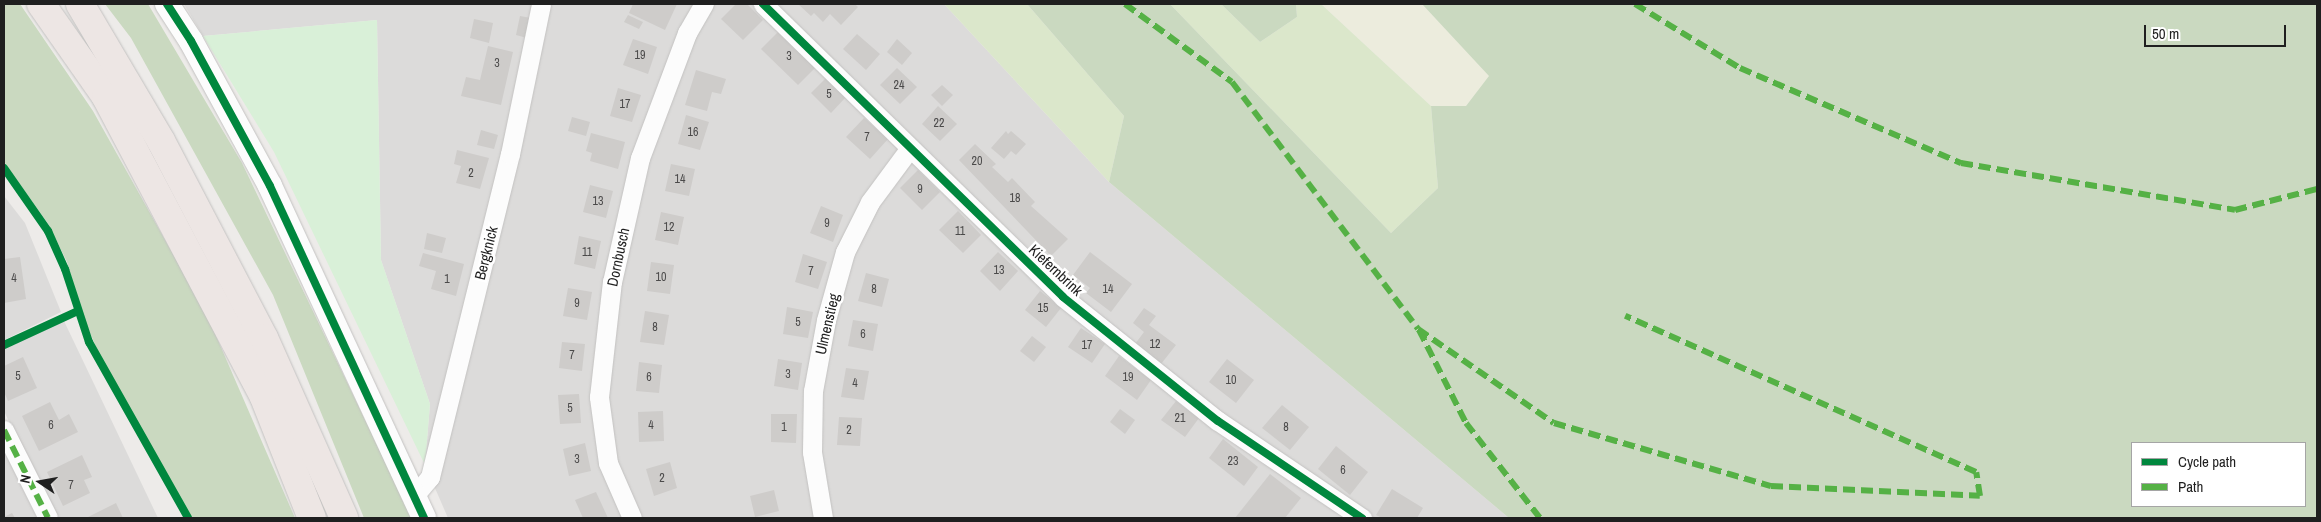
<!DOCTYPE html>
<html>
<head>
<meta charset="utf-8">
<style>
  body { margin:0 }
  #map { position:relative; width:2321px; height:522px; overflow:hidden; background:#edebe9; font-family:"Archivo Narrow",sans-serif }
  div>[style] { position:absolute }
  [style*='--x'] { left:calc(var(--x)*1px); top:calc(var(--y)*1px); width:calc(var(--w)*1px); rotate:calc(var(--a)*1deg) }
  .residential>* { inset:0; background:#dcdbda }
  .farmland>* { inset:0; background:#ececdd }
  .grass>* { inset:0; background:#dbe7cb }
  .forest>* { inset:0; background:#cad9c0 }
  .park>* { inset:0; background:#d9f0d8 }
  .building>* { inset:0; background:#ceccca }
  .roads { filter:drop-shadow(0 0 1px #c3c2c1) drop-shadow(0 0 1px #c3c2c1) }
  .minor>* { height:19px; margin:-9.5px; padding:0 9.5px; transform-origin:9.5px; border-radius:9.5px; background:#fcfcfc }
  .tertiary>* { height:24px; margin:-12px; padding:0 12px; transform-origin:12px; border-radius:12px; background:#fcfcfc }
  .trunk>* { height:28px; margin:-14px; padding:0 14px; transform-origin:14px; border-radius:14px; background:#ede6e4 }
  .quiet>* { height:6px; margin-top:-3px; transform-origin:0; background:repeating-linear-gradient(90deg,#55b145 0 12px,transparent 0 18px) }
  .cycleway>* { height:8px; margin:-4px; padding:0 4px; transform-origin:4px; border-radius:4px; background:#00873e }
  span { translate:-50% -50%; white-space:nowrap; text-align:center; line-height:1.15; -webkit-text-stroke:5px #fff; paint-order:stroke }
  .number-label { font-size:12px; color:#4b4a4a }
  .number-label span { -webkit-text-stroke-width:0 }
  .street-label { font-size:15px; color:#1f1f1f }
  .frame { position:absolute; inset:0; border:5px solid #1f1f1f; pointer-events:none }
  .legend { position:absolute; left:2131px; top:442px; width:175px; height:65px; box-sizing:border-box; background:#fff; border:1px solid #a5a5a5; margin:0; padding:6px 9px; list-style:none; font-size:15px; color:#1f1f1f }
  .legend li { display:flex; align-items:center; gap:10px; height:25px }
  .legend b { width:25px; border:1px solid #a5a5a5 }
  .north { position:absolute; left:15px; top:457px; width:50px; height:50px; -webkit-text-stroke:4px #fff; paint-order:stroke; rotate:282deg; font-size:14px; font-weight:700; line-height:20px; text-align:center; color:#1f1f1f }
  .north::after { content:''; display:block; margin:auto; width:18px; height:22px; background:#1f1f1f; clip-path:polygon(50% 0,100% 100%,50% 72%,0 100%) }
  .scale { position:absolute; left:2144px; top:25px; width:142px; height:22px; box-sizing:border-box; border:2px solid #1f1f1f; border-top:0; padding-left:6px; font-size:15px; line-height:18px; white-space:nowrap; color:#1f1f1f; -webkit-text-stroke:4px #fff; paint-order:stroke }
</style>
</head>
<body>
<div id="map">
  <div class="residential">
    <div style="clip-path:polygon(184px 4px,944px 4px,1109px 182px,1509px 518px,448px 518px,425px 465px,430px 404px,381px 260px,377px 20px,203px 36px)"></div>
    <div style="clip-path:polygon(4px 196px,25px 223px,61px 312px,4px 340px)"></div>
    <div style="clip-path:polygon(64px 321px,158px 518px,55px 518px,4px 411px,4px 349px)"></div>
    <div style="clip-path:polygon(4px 451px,37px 518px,4px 518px)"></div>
  </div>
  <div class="farmland">
    <div style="clip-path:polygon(1321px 4px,1422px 4px,1490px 76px,1466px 106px,1431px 106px)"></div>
  </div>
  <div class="grass">
    <div style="clip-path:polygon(944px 4px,1027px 4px,1124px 116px,1109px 182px)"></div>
    <div style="clip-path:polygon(1170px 4px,1221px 4px,1260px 42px,1297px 17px,1296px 4px,1321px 4px,1431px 106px,1438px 188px,1391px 233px)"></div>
  </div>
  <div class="forest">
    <div style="clip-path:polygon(4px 4px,20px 4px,93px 111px,207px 315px,295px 518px,192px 518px,99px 354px,82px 314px,67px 262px,49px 225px,4px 162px)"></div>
    <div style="clip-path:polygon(105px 4px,148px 4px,242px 163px,412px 518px,364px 518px,273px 295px,131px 38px)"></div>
    <div style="clip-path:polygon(evenodd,1027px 4px,1170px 4px,1391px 233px,1438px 188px,1431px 106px,1466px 106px,1489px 76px,1422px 4px,2317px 4px,2317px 518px,1509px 518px,1109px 182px,1124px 116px,1027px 4px,2132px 443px,2305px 443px,2305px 506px,2132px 506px,2132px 443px)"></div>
    <div style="clip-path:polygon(1221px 4px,1296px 4px,1297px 17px,1260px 42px)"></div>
  </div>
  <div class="park">
    <div style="clip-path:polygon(377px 20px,381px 260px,430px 404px,425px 465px,274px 152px,203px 36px)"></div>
  </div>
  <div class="building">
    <div style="clip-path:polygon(633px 4px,677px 4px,665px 30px,629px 13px)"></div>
    <div style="clip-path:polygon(736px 4px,747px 4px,763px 20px,743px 40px,721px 19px)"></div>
    <div style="clip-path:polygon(798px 4px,855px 4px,858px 7px,841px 25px,830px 14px,823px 22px,814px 13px,811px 16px)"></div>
    <div style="clip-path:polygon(628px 15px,643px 22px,639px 29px,624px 22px)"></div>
    <div style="clip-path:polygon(520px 16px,531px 18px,527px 38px,516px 35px)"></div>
    <div style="clip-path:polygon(474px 19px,493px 23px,489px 43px,470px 38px)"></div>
    <div style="clip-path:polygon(780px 30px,817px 66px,798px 85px,761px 49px)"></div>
    <div style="clip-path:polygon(857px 34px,880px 54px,866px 70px,843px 49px)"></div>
    <div style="clip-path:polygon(633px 39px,657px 47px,648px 74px,623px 65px)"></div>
    <div style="clip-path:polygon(897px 39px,912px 53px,902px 65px,887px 52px)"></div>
    <div style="clip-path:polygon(488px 46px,513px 52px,501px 105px,461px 96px,466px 77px,480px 80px)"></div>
    <div style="clip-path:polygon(897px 68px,917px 87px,900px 104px,880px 85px)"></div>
    <div style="clip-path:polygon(696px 70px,726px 79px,721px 94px,712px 92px,707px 111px,685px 105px)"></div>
    <div style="clip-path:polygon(826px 78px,846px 97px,831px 113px,811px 93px)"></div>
    <div style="clip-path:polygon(942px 85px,953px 95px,942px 106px,931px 95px)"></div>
    <div style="clip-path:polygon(618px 88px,641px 95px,632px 122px,610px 116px)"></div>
    <div style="clip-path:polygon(938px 106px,957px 124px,940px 141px,922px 124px)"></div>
    <div style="clip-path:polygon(686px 115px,709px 122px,700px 150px,678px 144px)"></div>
    <div style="clip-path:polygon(572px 117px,590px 122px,586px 136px,568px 131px)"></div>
    <div style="clip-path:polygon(864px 118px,888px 139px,870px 159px,846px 137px)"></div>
    <div style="clip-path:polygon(481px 130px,498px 135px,494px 149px,477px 145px)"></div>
    <div style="clip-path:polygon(1006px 131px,1008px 134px,1011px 131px,1026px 144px,1016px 155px,1011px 151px,1004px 159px,991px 148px)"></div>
    <div style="clip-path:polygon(591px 133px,625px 142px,618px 169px,590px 161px,592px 153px,586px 151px)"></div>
    <div style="clip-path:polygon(975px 144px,996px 164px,992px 167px,1008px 182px,1012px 178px,1035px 202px,1031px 206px,1068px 239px,1051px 256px,959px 160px)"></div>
    <div style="clip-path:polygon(457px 150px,489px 158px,480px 189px,456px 183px,461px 166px,454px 164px)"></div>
    <div style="clip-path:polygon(671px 164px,695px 169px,689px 196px,665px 191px)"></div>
    <div style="clip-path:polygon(918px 170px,940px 192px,922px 210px,900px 188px)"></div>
    <div style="clip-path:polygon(590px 185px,613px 191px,606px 218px,583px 212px)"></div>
    <div style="clip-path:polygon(821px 206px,843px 215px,833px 242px,810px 233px)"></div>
    <div style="clip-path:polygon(958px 211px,981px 235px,963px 253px,939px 230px)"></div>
    <div style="clip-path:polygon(661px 212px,684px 217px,678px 245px,655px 240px)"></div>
    <div style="clip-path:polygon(427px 233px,446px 238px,442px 253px,424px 249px)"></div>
    <div style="clip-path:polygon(579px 236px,601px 241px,595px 269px,574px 264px)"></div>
    <div style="clip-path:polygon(998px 252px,1018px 271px,1000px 291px,980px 271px)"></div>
    <div style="clip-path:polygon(1090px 252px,1132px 284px,1111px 312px,1086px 293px,1090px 288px,1073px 275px)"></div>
    <div style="clip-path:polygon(423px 253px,464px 264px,456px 296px,431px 289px,436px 271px,419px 266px)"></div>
    <div style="clip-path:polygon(803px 254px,827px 262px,818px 289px,795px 282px)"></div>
    <div style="clip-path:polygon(20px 257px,26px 299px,4px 303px,4px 259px)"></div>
    <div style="clip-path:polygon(651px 262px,674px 265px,670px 294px,647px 291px)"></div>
    <div style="clip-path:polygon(866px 273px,889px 279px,882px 307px,858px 301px)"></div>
    <div style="clip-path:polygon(568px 288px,592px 292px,587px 320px,563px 316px)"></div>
    <div style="clip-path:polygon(1040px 291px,1061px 308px,1046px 327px,1025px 310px)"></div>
    <div style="clip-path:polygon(787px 307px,813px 312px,808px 338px,783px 334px)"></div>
    <div style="clip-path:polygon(1144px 308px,1156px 316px,1149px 325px,1176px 345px,1161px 364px,1135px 344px,1144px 332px,1133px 323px)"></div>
    <div style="clip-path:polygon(645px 311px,669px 315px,664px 345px,640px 342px)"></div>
    <div style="clip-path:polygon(853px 320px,878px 324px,873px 351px,848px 346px)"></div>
    <div style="clip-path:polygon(1081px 328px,1105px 344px,1092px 363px,1068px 347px)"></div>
    <div style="clip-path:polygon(1032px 336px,1046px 347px,1034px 362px,1020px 351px)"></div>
    <div style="clip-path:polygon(562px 342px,585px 344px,582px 371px,559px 368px)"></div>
    <div style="clip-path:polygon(1119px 356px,1151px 380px,1137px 400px,1105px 376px)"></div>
    <div style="clip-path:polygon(23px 357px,37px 388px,8px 401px,4px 392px,4px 366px)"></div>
    <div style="clip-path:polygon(778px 359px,802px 363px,798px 390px,774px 386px)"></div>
    <div style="clip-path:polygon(1227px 359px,1254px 380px,1236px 403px,1209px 382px)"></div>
    <div style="clip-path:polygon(639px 362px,662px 365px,659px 393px,636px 391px)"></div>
    <div style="clip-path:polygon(846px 368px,869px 371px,864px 400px,841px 397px)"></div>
    <div style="clip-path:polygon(579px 394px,581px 423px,560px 424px,558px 395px)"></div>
    <div style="clip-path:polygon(1176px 401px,1199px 418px,1185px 437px,1161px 420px)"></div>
    <div style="clip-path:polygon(50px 402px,59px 420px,69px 414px,78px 432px,39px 451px,22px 416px)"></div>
    <div style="clip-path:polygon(1282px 405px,1309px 427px,1290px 450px,1262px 428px)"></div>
    <div style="clip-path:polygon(1120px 409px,1135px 420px,1125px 434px,1110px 422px)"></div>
    <div style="clip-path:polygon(663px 411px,664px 441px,639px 442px,638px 412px)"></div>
    <div style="clip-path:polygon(771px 414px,797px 414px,796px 443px,771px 442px)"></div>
    <div style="clip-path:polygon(839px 417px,862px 418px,860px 446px,837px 445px)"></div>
    <div style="clip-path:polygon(1223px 439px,1258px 467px,1244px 486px,1209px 458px)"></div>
    <div style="clip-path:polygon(585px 443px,591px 471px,569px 476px,563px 449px)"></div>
    <div style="clip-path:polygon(1336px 446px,1368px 472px,1350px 495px,1318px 469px)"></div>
    <div style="clip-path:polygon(82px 455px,92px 477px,84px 480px,90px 493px,63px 506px,47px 472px)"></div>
    <div style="clip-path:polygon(670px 462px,677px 488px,654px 496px,646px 469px)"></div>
    <div style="clip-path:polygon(1270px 474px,1301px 498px,1285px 518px,1235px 518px)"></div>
    <div style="clip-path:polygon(1392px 489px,1423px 508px,1417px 518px,1382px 518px,1376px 515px)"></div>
    <div style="clip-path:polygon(774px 490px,779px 511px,755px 517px,750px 496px)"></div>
    <div style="clip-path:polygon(596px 492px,608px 518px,583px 518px,575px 500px)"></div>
    <div style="clip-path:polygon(116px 503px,123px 518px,86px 518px)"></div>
    <div style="clip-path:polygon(12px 513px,15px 518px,4px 518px,4px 517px)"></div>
  </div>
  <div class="roads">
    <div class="minor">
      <div style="--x:763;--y:4;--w:419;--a:44.3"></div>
      <div style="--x:1063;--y:297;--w:198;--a:38.7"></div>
      <div style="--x:1218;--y:421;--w:174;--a:34"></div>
      <div style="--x:4;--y:430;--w:98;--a:63.4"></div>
      <div style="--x:414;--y:496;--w:25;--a:-50"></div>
      <div style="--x:430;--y:477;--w:333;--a:-76.1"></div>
      <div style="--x:510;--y:154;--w:153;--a:-78.3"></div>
      <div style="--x:632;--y:518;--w:60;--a:-113.6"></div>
      <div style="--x:608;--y:463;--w:67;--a:-97.8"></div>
      <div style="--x:599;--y:397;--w:116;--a:-83.6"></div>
      <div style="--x:612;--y:282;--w:127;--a:-77.3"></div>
      <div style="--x:640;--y:158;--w:134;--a:-69.4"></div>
      <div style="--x:687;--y:33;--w:34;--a:-60"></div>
      <div style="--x:823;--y:518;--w:67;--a:-99.5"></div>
      <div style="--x:812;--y:452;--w:61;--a:-89.1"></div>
      <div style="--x:813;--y:391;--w:72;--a:-79.6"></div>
      <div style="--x:826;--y:320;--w:71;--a:-74.4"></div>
      <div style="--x:845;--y:252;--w:56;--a:-63.4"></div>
      <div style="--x:870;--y:202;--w:67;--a:-53.5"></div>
    </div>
    <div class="tertiary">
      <div style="--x:167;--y:4;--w:44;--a:57"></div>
      <div style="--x:191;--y:41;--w:165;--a:61.4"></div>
      <div style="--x:270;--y:186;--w:366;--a:65.1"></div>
    </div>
    <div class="trunk">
      <div style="--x:41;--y:4;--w:113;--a:55"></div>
      <div style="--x:106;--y:97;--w:339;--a:62.2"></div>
      <div style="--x:264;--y:397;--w:130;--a:68.4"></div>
      <div style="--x:80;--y:4;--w:159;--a:59.4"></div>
      <div style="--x:161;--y:141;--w:222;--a:62.4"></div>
      <div style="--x:264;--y:338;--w:197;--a:66"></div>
    </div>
  </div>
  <div class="quiet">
    <div style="--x:1125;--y:4;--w:132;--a:36.1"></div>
    <div style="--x:1232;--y:82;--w:309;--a:53"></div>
    <div style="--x:1418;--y:329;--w:165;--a:34.7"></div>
    <div style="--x:1554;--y:423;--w:226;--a:16.2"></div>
    <div style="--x:1771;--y:486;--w:209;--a:2.7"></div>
    <div style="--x:1980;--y:496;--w:24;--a:-99"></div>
    <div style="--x:1976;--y:472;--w:384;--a:-156"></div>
    <div style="--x:1635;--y:4;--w:123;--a:31.4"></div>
    <div style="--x:1740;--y:68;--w:241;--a:23.3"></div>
    <div style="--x:1961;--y:163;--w:278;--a:9.7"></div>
    <div style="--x:2235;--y:210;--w:85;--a:-14.4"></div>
    <div style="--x:1419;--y:330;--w:104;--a:63.2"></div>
    <div style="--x:1466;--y:423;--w:120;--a:52.1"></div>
    <div style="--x:4;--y:430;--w:98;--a:63.4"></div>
  </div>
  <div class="cycleway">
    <div style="--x:167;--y:4;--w:44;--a:57"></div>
    <div style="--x:191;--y:41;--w:165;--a:61.4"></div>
    <div style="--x:270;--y:186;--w:366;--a:65.1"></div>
    <div style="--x:763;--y:4;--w:419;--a:44.3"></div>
    <div style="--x:1063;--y:297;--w:198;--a:38.7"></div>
    <div style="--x:1218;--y:421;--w:174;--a:34"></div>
    <div style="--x:4;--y:168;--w:77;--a:55.1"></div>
    <div style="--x:48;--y:231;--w:42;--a:65.9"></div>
    <div style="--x:65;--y:269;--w:77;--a:71.8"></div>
    <div style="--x:89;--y:342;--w:202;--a:60.6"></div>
    <div style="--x:4;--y:345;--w:81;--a:-24.7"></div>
  </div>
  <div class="number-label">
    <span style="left:640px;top:56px">19</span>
    <span style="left:789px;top:57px">3</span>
    <span style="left:497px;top:64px">3</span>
    <span style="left:899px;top:86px">24</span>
    <span style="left:829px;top:95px">5</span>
    <span style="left:625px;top:105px">17</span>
    <span style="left:939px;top:124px">22</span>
    <span style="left:693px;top:133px">16</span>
    <span style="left:867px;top:138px">7</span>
    <span style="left:977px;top:162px">20</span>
    <span style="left:471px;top:174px">2</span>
    <span style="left:680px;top:180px">14</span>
    <span style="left:920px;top:190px">9</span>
    <span style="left:1015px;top:199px">18</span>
    <span style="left:598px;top:202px">13</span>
    <span style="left:827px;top:224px">9</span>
    <span style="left:669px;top:228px">12</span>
    <span style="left:960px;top:232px">11</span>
    <span style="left:587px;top:253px">11</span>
    <span style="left:999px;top:271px">13</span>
    <span style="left:811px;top:272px">7</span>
    <span style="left:661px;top:278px">10</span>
    <span style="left:14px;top:279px">4</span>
    <span style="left:447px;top:280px">1</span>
    <span style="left:874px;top:290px">8</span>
    <span style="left:1108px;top:290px">14</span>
    <span style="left:577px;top:304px">9</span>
    <span style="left:1043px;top:309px">15</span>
    <span style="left:798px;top:323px">5</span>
    <span style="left:655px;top:328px">8</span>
    <span style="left:863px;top:335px">6</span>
    <span style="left:1155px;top:345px">12</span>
    <span style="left:1087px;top:346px">17</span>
    <span style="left:572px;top:356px">7</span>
    <span style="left:788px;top:375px">3</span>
    <span style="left:18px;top:377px">5</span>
    <span style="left:649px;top:378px">6</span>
    <span style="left:1128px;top:378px">19</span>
    <span style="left:1231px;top:381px">10</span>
    <span style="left:855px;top:384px">4</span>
    <span style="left:570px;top:409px">5</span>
    <span style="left:1180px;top:419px">21</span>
    <span style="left:51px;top:426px">6</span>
    <span style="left:651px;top:426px">4</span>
    <span style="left:784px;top:428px">1</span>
    <span style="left:1286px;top:428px">8</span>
    <span style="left:849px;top:431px">2</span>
    <span style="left:577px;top:460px">3</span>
    <span style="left:1233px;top:462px">23</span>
    <span style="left:1343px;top:471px">6</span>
    <span style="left:662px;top:479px">2</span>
    <span style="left:71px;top:486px">7</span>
  </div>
  <div class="street-label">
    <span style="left:486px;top:253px;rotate:-76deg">Bergknick</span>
    <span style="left:618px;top:257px;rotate:-78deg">Dornbusch</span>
    <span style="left:1056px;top:270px;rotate:43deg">Kiefernbrink</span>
    <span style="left:827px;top:324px;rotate:-77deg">Ulmenstieg</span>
  </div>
  <div class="frame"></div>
  <ul class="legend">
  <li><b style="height:6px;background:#00873e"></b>Cycle path</li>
  <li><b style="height:6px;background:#55b145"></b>Path</li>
  </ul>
  <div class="north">N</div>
  <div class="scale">50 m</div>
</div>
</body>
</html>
